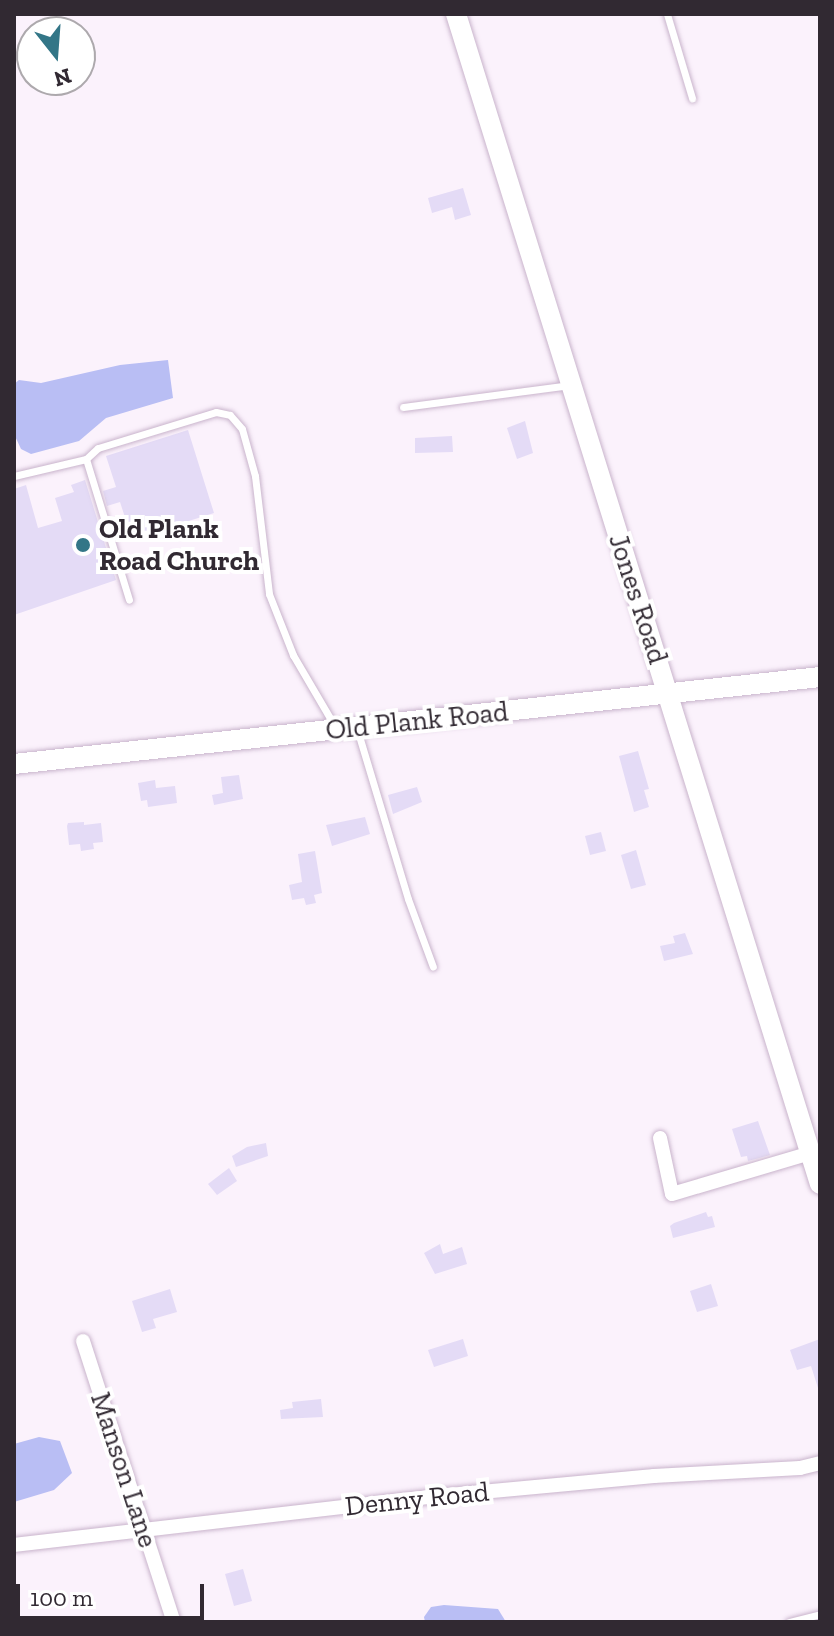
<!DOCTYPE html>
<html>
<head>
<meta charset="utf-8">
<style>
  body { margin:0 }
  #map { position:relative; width:834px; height:1636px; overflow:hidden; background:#fbf2fc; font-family:"Zilla Slab",serif }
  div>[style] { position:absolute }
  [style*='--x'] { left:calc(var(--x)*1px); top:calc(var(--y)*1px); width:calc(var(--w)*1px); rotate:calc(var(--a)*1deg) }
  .water>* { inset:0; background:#b9bef4 }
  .building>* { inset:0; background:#e4dbf6 }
  .roads { filter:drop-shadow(0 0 2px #c9b4cc) drop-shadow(0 0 2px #c9b4cc) }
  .lane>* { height:7px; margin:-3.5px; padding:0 3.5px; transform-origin:3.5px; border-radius:3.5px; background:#fff }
  .street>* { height:14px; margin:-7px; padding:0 7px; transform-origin:7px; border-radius:7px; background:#fff }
  .secondary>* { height:20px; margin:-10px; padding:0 10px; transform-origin:10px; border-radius:10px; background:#fff }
  .dots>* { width:22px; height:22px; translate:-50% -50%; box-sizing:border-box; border:4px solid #fff; border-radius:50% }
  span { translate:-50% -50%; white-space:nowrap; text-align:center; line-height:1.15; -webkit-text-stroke:8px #fff; paint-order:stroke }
  .poi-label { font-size:28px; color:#312932; font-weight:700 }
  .left { translate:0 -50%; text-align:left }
  .street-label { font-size:28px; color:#312932 }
  .frame { position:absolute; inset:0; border:16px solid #312932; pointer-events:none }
  .north { position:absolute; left:16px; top:16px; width:80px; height:80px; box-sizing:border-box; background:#fff; border:2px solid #ada9ad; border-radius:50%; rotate:163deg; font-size:22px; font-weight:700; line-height:32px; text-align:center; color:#312932 }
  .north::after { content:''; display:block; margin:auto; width:28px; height:36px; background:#337687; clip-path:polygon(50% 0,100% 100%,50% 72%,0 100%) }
  .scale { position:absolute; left:16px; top:1584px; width:188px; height:36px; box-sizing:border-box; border:4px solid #312932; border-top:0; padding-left:10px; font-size:24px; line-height:28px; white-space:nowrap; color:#312932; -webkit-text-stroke:6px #fff; paint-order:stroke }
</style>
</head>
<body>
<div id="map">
  <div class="water">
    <div style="clip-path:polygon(168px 360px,173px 398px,106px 418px,79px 441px,31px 454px,21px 449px,14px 434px,14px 384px,19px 380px,41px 383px,120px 365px)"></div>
    <div style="clip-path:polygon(39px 1437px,60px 1441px,72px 1473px,54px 1490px,14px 1502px,14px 1444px)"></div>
    <div style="clip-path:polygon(444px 1605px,498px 1609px,506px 1622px,425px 1622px,424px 1617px,431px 1607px)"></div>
  </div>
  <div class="building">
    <div style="clip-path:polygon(463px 188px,471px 215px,455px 220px,452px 207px,432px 213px,428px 198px)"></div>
    <div style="clip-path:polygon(525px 421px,533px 453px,517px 459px,507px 428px)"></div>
    <div style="clip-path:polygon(188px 430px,214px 513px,132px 539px,120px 502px,107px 506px,103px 491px,116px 487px,106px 456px)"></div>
    <div style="clip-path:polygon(452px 436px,453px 452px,415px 453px,415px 438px)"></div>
    <div style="clip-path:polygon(85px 480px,116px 580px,14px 615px,14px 489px,26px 485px,38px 528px,62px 521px,55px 498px,74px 492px,71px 485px)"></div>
    <div style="clip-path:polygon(638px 751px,649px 789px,644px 790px,649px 807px,634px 812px,619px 756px)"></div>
    <div style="clip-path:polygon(239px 775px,243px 799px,214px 805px,212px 795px,223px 793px,221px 777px)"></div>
    <div style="clip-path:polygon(155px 780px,156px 788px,175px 786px,177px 803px,148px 807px,147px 800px,141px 801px,138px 783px)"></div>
    <div style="clip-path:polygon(417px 787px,422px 802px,393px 814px,388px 795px)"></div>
    <div style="clip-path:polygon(365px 817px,370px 834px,332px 846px,326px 825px)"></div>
    <div style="clip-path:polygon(84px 822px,84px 825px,101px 823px,103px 842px,93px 843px,94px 849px,81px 851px,80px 844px,69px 845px,67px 826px,68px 823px)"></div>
    <div style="clip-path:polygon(601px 832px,606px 851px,590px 855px,585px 836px)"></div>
    <div style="clip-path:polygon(636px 850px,646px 885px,631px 889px,621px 855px)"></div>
    <div style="clip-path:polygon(315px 851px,322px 893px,314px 895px,316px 903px,306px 905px,304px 898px,292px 900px,289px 885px,302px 882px,298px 854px)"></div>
    <div style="clip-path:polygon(685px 933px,693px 954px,664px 961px,660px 946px,675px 943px,673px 936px)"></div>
    <div style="clip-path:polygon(758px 1121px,770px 1155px,748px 1161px,747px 1156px,741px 1157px,732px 1129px)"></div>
    <div style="clip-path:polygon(266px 1143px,268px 1156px,236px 1167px,232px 1156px,247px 1147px)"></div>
    <div style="clip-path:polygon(229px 1168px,237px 1181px,217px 1195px,208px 1184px)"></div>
    <div style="clip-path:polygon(706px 1212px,708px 1217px,712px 1216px,715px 1227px,673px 1238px,670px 1226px,674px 1223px)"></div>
    <div style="clip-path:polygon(440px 1244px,443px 1254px,462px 1247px,467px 1264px,435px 1274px,424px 1253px)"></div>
    <div style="clip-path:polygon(711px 1284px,718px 1306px,697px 1312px,690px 1291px)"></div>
    <div style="clip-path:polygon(170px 1289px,177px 1312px,153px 1319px,156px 1328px,142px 1332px,132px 1301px)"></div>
    <div style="clip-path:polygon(463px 1339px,468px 1356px,434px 1367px,428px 1350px)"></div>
    <div style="clip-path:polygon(820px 1339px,820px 1388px,818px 1388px,811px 1366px,797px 1370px,790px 1350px)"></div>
    <div style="clip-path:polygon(321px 1399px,323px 1417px,281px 1419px,280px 1410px,293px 1408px,292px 1402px)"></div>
    <div style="clip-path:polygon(243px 1569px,252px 1601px,234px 1606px,225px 1574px)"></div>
  </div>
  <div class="roads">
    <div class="lane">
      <div style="--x:667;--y:14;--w:88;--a:73.4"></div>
      <div style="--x:403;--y:407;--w:167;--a:-7.5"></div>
      <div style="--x:86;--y:459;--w:147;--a:73"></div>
      <div style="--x:14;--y:476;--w:74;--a:-13.3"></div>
      <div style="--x:86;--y:459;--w:16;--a:-43"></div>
      <div style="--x:98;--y:448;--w:123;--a:-17"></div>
      <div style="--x:216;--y:412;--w:14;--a:12"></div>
      <div style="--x:230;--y:415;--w:18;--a:49"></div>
      <div style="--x:242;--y:429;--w:49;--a:74.5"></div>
      <div style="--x:255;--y:476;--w:119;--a:83.2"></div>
      <div style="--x:269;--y:594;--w:66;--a:68.5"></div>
      <div style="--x:293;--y:655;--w:81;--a:59.6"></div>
      <div style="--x:357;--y:729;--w:177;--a:73.3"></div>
      <div style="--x:408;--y:899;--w:72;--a:69.8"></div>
      <div style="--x:789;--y:1622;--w:32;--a:-14"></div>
    </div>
    <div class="street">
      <div style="--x:660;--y:1138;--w:57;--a:77.9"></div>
      <div style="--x:672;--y:1194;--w:144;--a:-16.5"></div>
      <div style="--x:83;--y:1341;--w:295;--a:72.1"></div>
      <div style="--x:14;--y:1545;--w:438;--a:-6.6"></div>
      <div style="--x:449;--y:1495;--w:206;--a:-5.3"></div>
      <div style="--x:654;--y:1476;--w:146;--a:-3.1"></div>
      <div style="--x:800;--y:1468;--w:21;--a:-14"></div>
    </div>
    <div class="secondary">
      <div style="--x:456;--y:14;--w:1225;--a:72.72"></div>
      <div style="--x:14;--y:764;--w:811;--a:-6.16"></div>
    </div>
  </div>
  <div class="dots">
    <div style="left:83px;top:545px;background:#337687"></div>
  </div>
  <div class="poi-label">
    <span class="left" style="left:99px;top:545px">Old Plank<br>Road Church</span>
  </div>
  <div class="street-label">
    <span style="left:638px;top:599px;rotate:72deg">Jones Road</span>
    <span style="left:417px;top:721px;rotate:-6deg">Old Plank Road</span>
    <span style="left:124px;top:1470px;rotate:72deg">Manson Lane</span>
    <span style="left:417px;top:1499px;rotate:-6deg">Denny Road</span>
  </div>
  <div class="frame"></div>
  <div class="north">N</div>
  <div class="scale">100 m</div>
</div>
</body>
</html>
